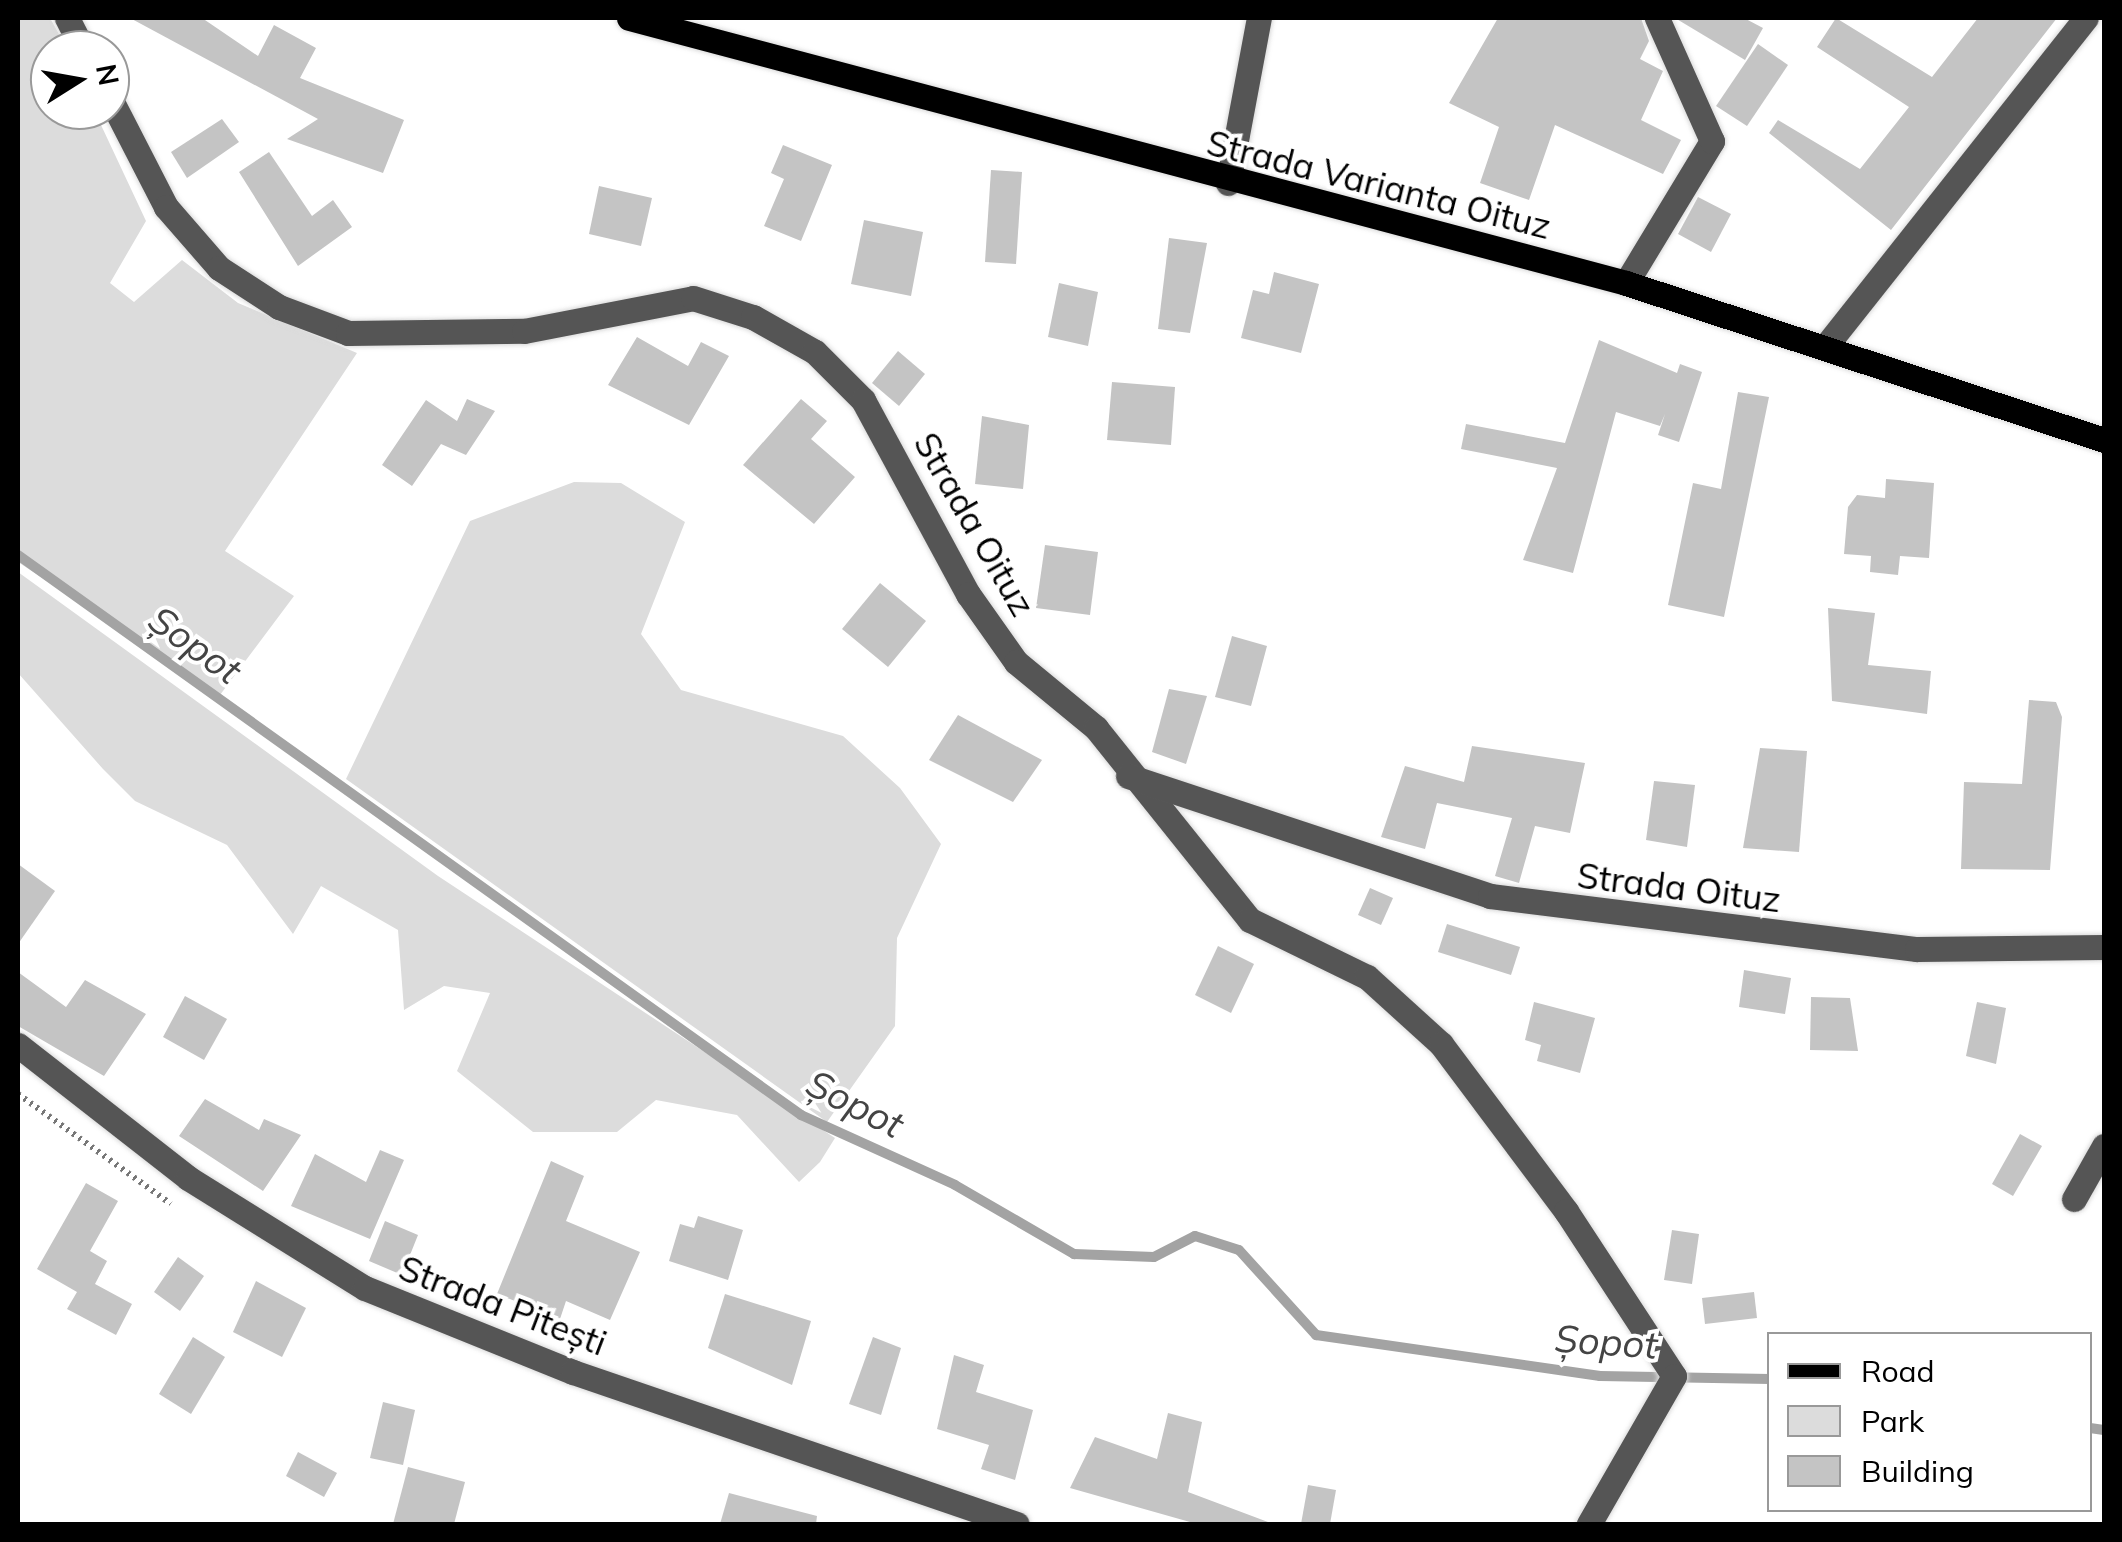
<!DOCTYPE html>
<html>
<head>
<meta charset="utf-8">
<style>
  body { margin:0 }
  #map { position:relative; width:2122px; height:1542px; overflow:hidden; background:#fff; font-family:Mulish,sans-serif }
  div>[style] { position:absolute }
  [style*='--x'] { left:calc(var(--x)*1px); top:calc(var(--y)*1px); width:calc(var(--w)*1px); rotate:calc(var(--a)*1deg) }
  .green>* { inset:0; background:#dcdcdc }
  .stream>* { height:10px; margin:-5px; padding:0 5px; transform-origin:5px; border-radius:5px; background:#a3a3a3 }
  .building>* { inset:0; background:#c4c4c4 }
  .path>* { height:6px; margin-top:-3px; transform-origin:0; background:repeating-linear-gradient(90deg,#777 0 2.5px,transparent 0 7.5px) }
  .roads { filter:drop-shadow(0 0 2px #dbdbdb) drop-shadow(0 0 2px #dbdbdb) }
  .minor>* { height:25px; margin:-12.5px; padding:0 12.5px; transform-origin:12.5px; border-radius:12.5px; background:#555 }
  .major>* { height:25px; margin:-12.5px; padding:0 12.5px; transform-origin:12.5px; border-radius:12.5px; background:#000 }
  span { translate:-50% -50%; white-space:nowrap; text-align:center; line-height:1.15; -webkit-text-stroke:8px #fff; paint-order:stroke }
  .street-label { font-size:35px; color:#000 }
  .water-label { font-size:38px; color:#444; font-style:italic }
  .frame { position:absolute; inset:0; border:20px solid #000; pointer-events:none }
  .legend { position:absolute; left:1767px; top:1332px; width:325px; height:180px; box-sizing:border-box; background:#fff; border:2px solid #999; margin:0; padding:12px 18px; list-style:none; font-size:30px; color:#000 }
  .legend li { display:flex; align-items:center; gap:20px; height:50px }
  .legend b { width:50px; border:2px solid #999 }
  .north { position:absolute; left:30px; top:30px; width:100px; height:100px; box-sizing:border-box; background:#fff; border:2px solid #999; border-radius:50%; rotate:79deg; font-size:28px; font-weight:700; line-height:40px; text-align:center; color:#000 }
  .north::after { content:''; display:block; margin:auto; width:35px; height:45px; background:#000; clip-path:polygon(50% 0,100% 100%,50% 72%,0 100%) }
</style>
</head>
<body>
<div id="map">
  <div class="green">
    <div style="clip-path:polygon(18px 18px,50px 18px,59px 34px,50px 110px,94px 110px,146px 221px,110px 283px,134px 302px,182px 260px,238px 303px,357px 353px,225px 551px,294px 596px,220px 695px,18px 562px)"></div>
    <div style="clip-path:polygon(574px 482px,621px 483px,685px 522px,641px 634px,681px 690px,843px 736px,900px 788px,941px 844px,897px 938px,895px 1026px,827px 1122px,346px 779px,470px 521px)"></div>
    <div style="clip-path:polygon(18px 572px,438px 876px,835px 1138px,820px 1162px,799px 1182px,737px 1115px,656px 1100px,617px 1132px,533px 1132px,457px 1071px,490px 993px,444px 986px,404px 1010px,398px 930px,321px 886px,293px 934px,227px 845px,135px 801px,103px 769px,18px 673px)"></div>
  </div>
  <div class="stream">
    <div style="--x:18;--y:555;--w:963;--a:35.57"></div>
    <div style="--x:801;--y:1115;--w:169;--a:24.4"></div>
    <div style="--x:955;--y:1185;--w:138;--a:30.1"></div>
    <div style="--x:1074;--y:1254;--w:80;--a:2.1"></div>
    <div style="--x:1154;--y:1257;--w:46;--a:-27.1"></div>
    <div style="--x:1195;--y:1236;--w:46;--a:17.7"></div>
    <div style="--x:1239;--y:1250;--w:115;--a:47.8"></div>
    <div style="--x:1316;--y:1335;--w:287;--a:8.2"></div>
    <div style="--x:1600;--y:1376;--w:170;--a:1"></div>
    <div style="--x:2090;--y:1428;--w:14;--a:8"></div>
  </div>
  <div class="building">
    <div style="clip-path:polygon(130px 18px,202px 18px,258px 56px,274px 25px,316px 48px,300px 78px,404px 120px,383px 173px,287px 139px,318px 119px)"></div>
    <div style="clip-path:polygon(1498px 18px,1641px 18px,1649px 41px,1640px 59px,1663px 71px,1641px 120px,1681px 140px,1663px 174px,1555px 125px,1529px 200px,1480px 183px,1499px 127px,1449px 103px)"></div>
    <div style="clip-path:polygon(1675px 18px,1744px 18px,1763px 28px,1745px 60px)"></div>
    <div style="clip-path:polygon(1836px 18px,1932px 77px,1978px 18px,2057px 18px,1891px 230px,1769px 133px,1778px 120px,1860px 169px,1909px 107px,1817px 47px)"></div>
    <div style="clip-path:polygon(1758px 44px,1788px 65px,1747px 126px,1716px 106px)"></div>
    <div style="clip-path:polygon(222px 119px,239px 142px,187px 178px,171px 152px)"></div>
    <div style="clip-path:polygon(783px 145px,832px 165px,801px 241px,764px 226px,784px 179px,771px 173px)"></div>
    <div style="clip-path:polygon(269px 152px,312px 216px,333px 200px,352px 227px,298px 266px,239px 172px)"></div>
    <div style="clip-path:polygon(991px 170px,1022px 172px,1016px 264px,985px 262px)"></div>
    <div style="clip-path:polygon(599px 186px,652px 198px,641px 246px,589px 234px)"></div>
    <div style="clip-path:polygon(1698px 197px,1731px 214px,1711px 252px,1678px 234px)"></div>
    <div style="clip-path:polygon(864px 220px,923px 232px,911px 296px,851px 284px)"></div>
    <div style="clip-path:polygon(1169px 238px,1207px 243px,1190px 333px,1158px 329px)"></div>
    <div style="clip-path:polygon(1274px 272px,1319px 284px,1301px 353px,1241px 338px,1253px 290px,1269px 294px)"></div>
    <div style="clip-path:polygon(1059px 283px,1098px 292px,1088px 346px,1048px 337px)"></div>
    <div style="clip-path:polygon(637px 337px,688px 366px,701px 342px,729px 356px,689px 425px,608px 385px)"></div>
    <div style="clip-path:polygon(1599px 340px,1677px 373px,1680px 364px,1702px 372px,1679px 442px,1658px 435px,1665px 414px,1660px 426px,1616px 412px,1573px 573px,1523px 560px,1557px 468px,1461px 449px,1466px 424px,1565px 443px)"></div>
    <div style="clip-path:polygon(898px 351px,925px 374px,899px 406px,872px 383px)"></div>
    <div style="clip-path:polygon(1112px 382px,1175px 387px,1171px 445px,1107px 440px)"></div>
    <div style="clip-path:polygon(1738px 392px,1769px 397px,1724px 617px,1668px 605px,1693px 483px,1721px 489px)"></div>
    <div style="clip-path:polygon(467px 399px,495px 411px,466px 455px,441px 444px,412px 486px,382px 465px,426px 400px,457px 421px)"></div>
    <div style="clip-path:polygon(801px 399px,827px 421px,811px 439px,855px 477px,814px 524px,743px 465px)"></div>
    <div style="clip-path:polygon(982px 416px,1029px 425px,1023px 489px,975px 484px)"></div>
    <div style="clip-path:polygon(1886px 479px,1934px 483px,1929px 558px,1900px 556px,1898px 575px,1870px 572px,1871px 556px,1844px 554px,1848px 507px,1857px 495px,1885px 498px)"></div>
    <div style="clip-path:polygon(1045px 545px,1098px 552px,1090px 615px,1036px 608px)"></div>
    <div style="clip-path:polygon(880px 583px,926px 621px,888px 667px,842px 629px)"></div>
    <div style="clip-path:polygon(1828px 608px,1875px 613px,1868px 665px,1931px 671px,1927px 714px,1832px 701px)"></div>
    <div style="clip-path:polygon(1232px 636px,1267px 646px,1251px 706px,1215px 697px)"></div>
    <div style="clip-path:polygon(1169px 689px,1207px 696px,1186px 764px,1152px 752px)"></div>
    <div style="clip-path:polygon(2029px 700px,2056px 702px,2062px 717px,2050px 870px,1961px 869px,1964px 782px,2022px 784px)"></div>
    <div style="clip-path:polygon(958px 715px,1042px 760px,1013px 802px,929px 760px)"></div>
    <div style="clip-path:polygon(1472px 746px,1585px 763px,1570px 833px,1535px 826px,1519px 883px,1495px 876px,1512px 818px,1437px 803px,1425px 849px,1381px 837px,1405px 766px,1464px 782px)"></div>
    <div style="clip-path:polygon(1760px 748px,1807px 751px,1799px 852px,1743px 848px)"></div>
    <div style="clip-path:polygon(1654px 781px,1695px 785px,1687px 847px,1646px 840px)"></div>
    <div style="clip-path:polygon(18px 864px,55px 891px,18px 944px)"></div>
    <div style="clip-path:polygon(1370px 888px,1393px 898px,1381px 925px,1358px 915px)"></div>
    <div style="clip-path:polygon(1447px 924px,1520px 947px,1511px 975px,1438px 952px)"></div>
    <div style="clip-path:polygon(1218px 946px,1254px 964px,1231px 1013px,1195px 995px)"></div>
    <div style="clip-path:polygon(1744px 970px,1791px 978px,1785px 1014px,1739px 1007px)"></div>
    <div style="clip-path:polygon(18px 972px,66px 1007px,85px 980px,146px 1014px,104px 1076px,18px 1026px)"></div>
    <div style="clip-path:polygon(185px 996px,227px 1019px,204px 1060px,163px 1037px)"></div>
    <div style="clip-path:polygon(1811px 997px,1850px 998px,1858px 1051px,1810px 1050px)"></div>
    <div style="clip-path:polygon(1534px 1002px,1595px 1018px,1580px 1073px,1537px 1061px,1541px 1045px,1525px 1040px)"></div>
    <div style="clip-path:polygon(1977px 1002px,2006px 1008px,1996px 1064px,1966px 1056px)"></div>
    <div style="clip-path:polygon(205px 1099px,259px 1130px,264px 1119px,301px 1135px,263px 1191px,179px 1136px)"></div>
    <div style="clip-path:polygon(2020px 1134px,2042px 1146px,2013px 1196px,1992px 1184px)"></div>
    <div style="clip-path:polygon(380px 1150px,404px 1160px,370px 1239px,291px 1206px,315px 1154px,366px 1182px)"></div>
    <div style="clip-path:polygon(551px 1161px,584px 1176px,566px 1221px,640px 1252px,610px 1320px,566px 1301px,560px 1319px,497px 1294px)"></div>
    <div style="clip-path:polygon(86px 1183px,118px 1201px,90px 1251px,107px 1261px,95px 1284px,132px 1304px,116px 1335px,67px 1309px,77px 1292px,37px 1269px)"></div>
    <div style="clip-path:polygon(698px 1216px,743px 1230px,728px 1280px,669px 1261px,680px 1224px,694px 1228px)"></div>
    <div style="clip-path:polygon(385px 1221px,418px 1235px,402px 1275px,369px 1261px)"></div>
    <div style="clip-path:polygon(1672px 1230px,1699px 1234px,1692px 1284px,1664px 1280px)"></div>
    <div style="clip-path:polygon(178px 1257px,204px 1276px,180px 1311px,154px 1292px)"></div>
    <div style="clip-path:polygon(256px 1281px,306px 1308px,282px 1357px,233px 1332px)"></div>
    <div style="clip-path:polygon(1754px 1292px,1757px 1318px,1705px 1324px,1702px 1298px)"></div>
    <div style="clip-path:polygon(725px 1294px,811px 1321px,792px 1385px,708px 1348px)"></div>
    <div style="clip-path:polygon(193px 1337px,225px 1357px,191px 1414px,159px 1394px)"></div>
    <div style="clip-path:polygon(873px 1337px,901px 1348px,881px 1415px,849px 1404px)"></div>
    <div style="clip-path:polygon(954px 1355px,984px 1365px,976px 1392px,1033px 1410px,1015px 1480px,981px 1469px,989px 1445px,937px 1429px)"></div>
    <div style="clip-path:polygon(383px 1402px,415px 1410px,403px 1465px,370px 1458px)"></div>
    <div style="clip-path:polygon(1168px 1413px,1202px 1422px,1188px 1492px,1273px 1524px,1197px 1524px,1070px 1488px,1095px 1437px,1157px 1459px)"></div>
    <div style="clip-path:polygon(298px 1452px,337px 1473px,324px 1497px,286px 1476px)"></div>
    <div style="clip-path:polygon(408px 1467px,465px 1482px,454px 1524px,393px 1524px)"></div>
    <div style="clip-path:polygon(1308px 1485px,1336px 1490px,1330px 1524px,1301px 1524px)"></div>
    <div style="clip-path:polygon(729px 1493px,817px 1516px,816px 1524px,720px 1524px)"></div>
  </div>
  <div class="path">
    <div style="--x:18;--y:1094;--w:188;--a:35.7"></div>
  </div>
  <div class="roads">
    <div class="minor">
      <div style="--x:67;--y:18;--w:36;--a:63"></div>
      <div style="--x:110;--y:98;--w:123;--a:62.8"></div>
      <div style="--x:166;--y:207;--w:81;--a:49"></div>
      <div style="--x:219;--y:268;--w:72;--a:33"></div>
      <div style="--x:279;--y:307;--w:74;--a:20.6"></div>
      <div style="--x:348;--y:333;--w:176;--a:-0.7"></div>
      <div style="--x:524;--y:331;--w:172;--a:-11"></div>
      <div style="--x:693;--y:298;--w:63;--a:17.6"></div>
      <div style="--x:753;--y:317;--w:71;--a:29.4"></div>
      <div style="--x:815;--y:352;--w:68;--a:45"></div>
      <div style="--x:863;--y:400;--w:221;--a:61.6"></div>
      <div style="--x:968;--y:594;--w:83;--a:54.8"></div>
      <div style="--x:1016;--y:662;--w:104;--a:39.5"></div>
      <div style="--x:1096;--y:728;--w:246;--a:51.3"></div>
      <div style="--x:1250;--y:920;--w:130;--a:26"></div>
      <div style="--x:1367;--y:977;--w:100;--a:42.2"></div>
      <div style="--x:1441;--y:1044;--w:209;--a:53.2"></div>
      <div style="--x:1566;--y:1211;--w:197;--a:56.8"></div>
      <div style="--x:1674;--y:1376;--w:171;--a:119.9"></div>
      <div style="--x:1228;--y:183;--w:168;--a:-79.4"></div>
      <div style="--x:1626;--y:283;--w:166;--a:-58.8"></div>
      <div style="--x:1712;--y:141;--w:135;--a:-114.1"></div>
      <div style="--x:1825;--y:347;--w:420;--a:-51.6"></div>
      <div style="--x:1128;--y:776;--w:381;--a:18.3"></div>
      <div style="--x:1490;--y:896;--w:430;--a:7.1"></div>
      <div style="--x:1917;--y:949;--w:187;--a:-0.6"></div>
      <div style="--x:18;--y:1045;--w:216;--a:38"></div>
      <div style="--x:188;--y:1178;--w:208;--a:31.9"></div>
      <div style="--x:365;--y:1288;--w:224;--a:22"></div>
      <div style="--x:573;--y:1372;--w:469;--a:18.9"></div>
      <div style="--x:2074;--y:1199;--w:61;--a:-60.5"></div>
    </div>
    <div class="major">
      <div style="--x:629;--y:18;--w:1032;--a:14.88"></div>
      <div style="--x:1626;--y:283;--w:503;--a:18.18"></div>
    </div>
  </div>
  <div class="street-label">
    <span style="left:1379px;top:184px;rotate:14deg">Strada Varianta Oituz</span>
    <span style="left:975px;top:524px;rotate:60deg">Strada Oituz</span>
    <span style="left:1679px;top:887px;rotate:7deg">Strada Oituz</span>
    <span style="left:503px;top:1305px;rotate:21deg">Strada Pitești</span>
  </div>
  <div class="water-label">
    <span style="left:195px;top:645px;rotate:36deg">Șopot</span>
    <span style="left:855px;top:1104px;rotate:27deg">Șopot</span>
    <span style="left:1606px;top:1342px;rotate:4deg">Șopot</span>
  </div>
  <div class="frame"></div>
  <ul class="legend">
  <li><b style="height:12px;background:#000"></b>Road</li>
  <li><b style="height:28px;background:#dcdcdc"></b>Park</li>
  <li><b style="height:28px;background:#c4c4c4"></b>Building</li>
  </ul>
  <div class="north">N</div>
</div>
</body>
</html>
